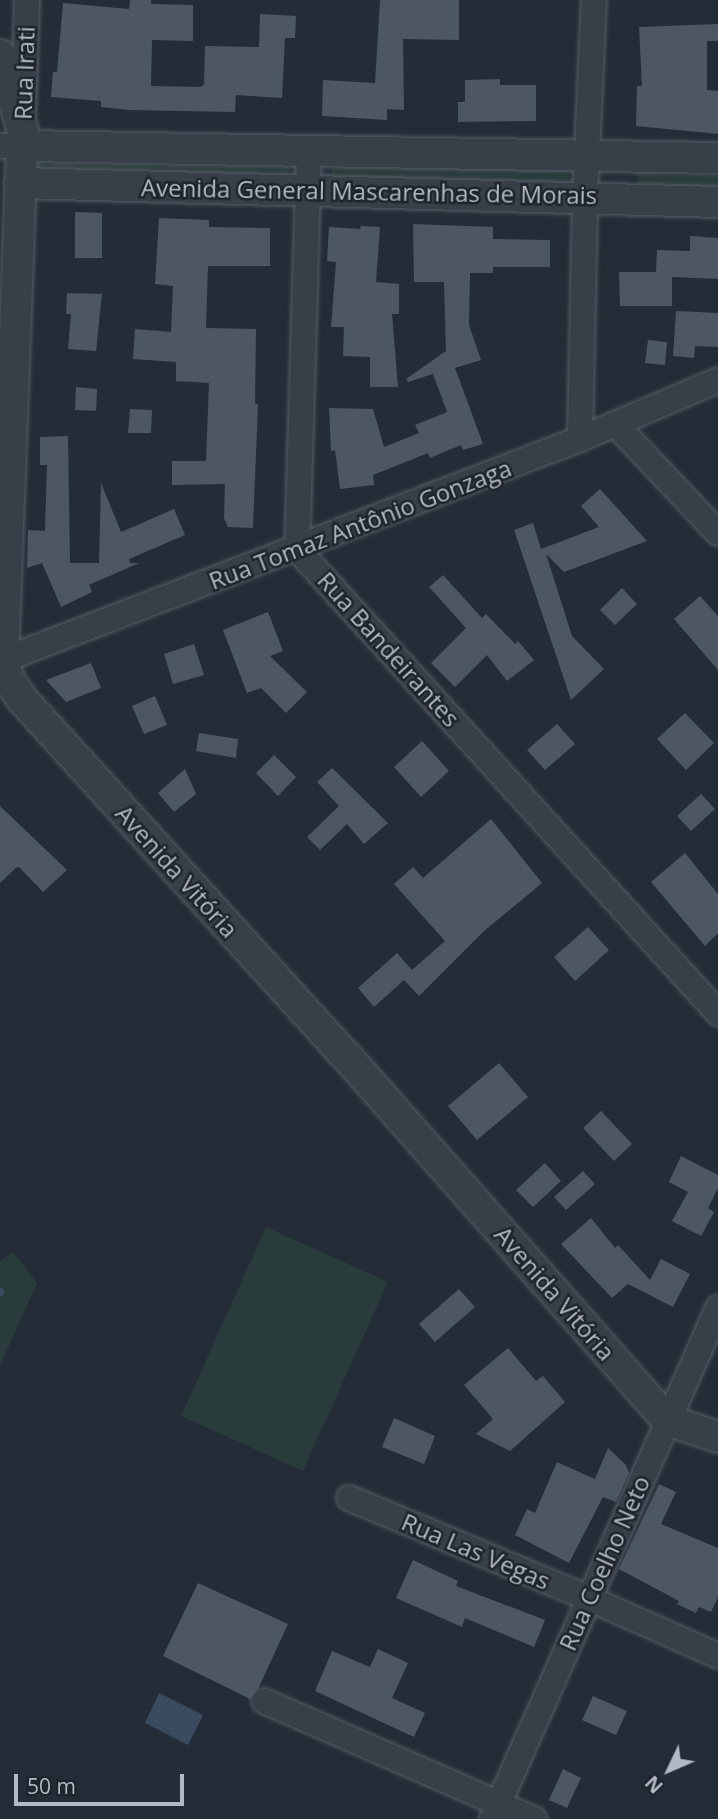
<!DOCTYPE html>
<html>
<head>
<meta charset="utf-8">
<style>
  body { margin:0 }
  #map { position:relative; width:718px; height:1819px; overflow:hidden; background:#242d37; font-family:"Open Sans",sans-serif }
  div>[style] { position:absolute }
  [style*='--x'] { left:calc(var(--x)*1px); top:calc(var(--y)*1px); width:calc(var(--w)*1px); rotate:calc(var(--a)*1deg) }
  .green>* { inset:0; background:#293b3a }
  .water>* { inset:0; background:#3b4b5f }
  .stream>* { height:7px; margin:-3.5px; padding:0 3.5px; transform-origin:3.5px; border-radius:3.5px; background:#3b4b5f }
  .building>* { inset:0; background:#4d5763 }
  .roads { filter:drop-shadow(0 0 2px #565c66) drop-shadow(0 0 2px #565c66) }
  .minor>* { height:24px; margin:-12px; padding:0 12px; transform-origin:12px; border-radius:12px; background:#373f48 }
  .tertiary>* { height:30px; margin:-15px; padding:0 15px; transform-origin:15px; border-radius:15px; background:#373f48 }
  span { translate:-50% -50%; white-space:nowrap; text-align:center; line-height:1.15; -webkit-text-stroke:5px #1d242d; paint-order:stroke }
  .street-label { font-size:24px; color:#b3b9c4 }
  .north { position:absolute; left:634px; top:1735px; width:70px; height:70px; -webkit-text-stroke:5px #1d242d; paint-order:stroke; rotate:226deg; font-size:19px; font-weight:700; line-height:28px; text-align:center; color:#b3b9c4 }
  .north::after { content:''; display:block; margin:auto; width:24px; height:32px; background:#b3b9c4; clip-path:polygon(50% 0,100% 100%,50% 72%,0 100%) }
  .scale { position:absolute; left:14px; top:1774px; width:170px; height:32px; box-sizing:border-box; border:4px solid #b3b9c4; border-top:0; padding-left:9px; font-size:21px; line-height:24px; white-space:nowrap; color:#b3b9c4; -webkit-text-stroke:5px #1d242d; paint-order:stroke }
</style>
</head>
<body>
<div id="map">
  <div class="green">
    <div style="clip-path:polygon(36px 163px,289px 167px,289px 182px,36px 176px)"></div>
    <div style="clip-path:polygon(332px 167px,569px 168px,568px 186px,331px 182px)"></div>
    <div style="clip-path:polygon(638px 173px,718px 176px,718px 194px,637px 190px)"></div>
    <div style="clip-path:polygon(266px 1227px,388px 1282px,303px 1471px,181px 1416px)"></div>
    <div style="clip-path:polygon(13px 1252px,37px 1283px,0 1366px,0 1261px)"></div>
  </div>
  <div class="water">
    <div style="clip-path:polygon(159px 1693px,203px 1715px,188px 1745px,145px 1723px)"></div>
  </div>
  <div class="stream">
    <div style="--x:0;--y:1292;--w:1;--a:-90"></div>
  </div>
  <div class="building">
    <div style="clip-path:polygon(130px 0,151px 0,151px 4px,193px 5px,193px 41px,152px 40px,151px 86px,201px 87px,204px 84px,205px 46px,259px 47px,260px 14px,296px 16px,295px 38px,285px 38px,282px 98px,236px 95px,235px 112px,129px 110px,101px 107px,101px 101px,51px 97px,53px 72px,57px 72px,63px 3px,129px 9px)"></div>
    <div style="clip-path:polygon(380px 0,459px 0,459px 40px,403px 39px,404px 110px,387px 109px,387px 120px,322px 116px,323px 80px,375px 83px)"></div>
    <div style="clip-path:polygon(718px 24px,718px 41px,707px 41px,707px 90px,718px 91px,718px 134px,636px 126px,637px 86px,642px 86px,639px 27px)"></div>
    <div style="clip-path:polygon(500px 79px,500px 85px,536px 85px,536px 121px,458px 122px,458px 102px,465px 102px,465px 80px)"></div>
    <div style="clip-path:polygon(75px 212px,102px 213px,102px 258px,75px 258px)"></div>
    <div style="clip-path:polygon(159px 218px,209px 220px,209px 227px,270px 228px,270px 266px,208px 266px,206px 328px,256px 329px,255px 404px,258px 404px,253px 528px,228px 527px,224px 518px,225px 484px,172px 485px,172px 461px,206px 461px,209px 383px,176px 381px,176px 362px,133px 359px,135px 329px,171px 332px,173px 286px,155px 284px)"></div>
    <div style="clip-path:polygon(413px 224px,493px 227px,493px 239px,550px 240px,550px 267px,493px 267px,493px 273px,470px 273px,469px 325px,481px 360px,455px 368px,483px 444px,463px 450px,461px 445px,430px 458px,428px 453px,373px 475px,374px 485px,340px 489px,335px 450px,331px 451px,329px 408px,373px 409px,384px 447px,419px 433px,415px 425px,447px 412px,433px 374px,408px 382px,406px 379px,446px 351px,444px 282px,414px 282px)"></div>
    <div style="clip-path:polygon(361px 226px,380px 227px,376px 282px,399px 284px,399px 314px,392px 314px,398px 387px,370px 387px,370px 357px,343px 356px,344px 327px,331px 327px,336px 262px,327px 261px,329px 227px,360px 229px)"></div>
    <div style="clip-path:polygon(690px 236px,718px 238px,718px 279px,672px 277px,672px 306px,620px 306px,619px 272px,656px 272px,657px 250px,690px 251px)"></div>
    <div style="clip-path:polygon(67px 293px,102px 294px,96px 351px,68px 349px,71px 314px,66px 314px)"></div>
    <div style="clip-path:polygon(676px 311px,718px 313px,718px 347px,695px 346px,694px 358px,673px 356px)"></div>
    <div style="clip-path:polygon(648px 340px,667px 342px,665px 365px,645px 363px)"></div>
    <div style="clip-path:polygon(76px 387px,97px 389px,96px 411px,75px 410px)"></div>
    <div style="clip-path:polygon(130px 409px,152px 410px,151px 433px,128px 433px)"></div>
    <div style="clip-path:polygon(68px 436px,70px 563px,99px 563px,101px 483px,121px 532px,174px 509px,185px 535px,129px 559px,130px 563px,139px 563px,89px 585px,92px 592px,61px 607px,42px 563px,27px 568px,28px 530px,45px 531px,47px 465px,40px 465px,40px 437px)"></div>
    <div style="clip-path:polygon(600px 489px,647px 541px,564px 572px,546px 554px,572px 636px,604px 669px,571px 700px,514px 530px,533px 523px,541px 549px,599px 527px,581px 506px)"></div>
    <div style="clip-path:polygon(443px 575px,482px 618px,486px 614px,515px 644px,518px 641px,534px 660px,507px 681px,487px 655px,455px 687px,431px 663px,466px 628px,429px 587px)"></div>
    <div style="clip-path:polygon(622px 588px,637px 604px,615px 625px,600px 610px)"></div>
    <div style="clip-path:polygon(700px 596px,718px 616px,718px 670px,674px 619px)"></div>
    <div style="clip-path:polygon(268px 612px,283px 651px,270px 656px,307px 692px,286px 713px,261px 688px,247px 693px,223px 630px)"></div>
    <div style="clip-path:polygon(194px 644px,204px 675px,173px 684px,164px 654px)"></div>
    <div style="clip-path:polygon(91px 663px,101px 688px,66px 702px,46px 680px)"></div>
    <div style="clip-path:polygon(155px 696px,167px 725px,144px 734px,132px 706px)"></div>
    <div style="clip-path:polygon(685px 713px,714px 743px,686px 770px,657px 739px)"></div>
    <div style="clip-path:polygon(557px 724px,575px 744px,545px 770px,527px 750px)"></div>
    <div style="clip-path:polygon(199px 733px,238px 739px,236px 758px,196px 751px)"></div>
    <div style="clip-path:polygon(422px 741px,449px 771px,421px 797px,394px 767px)"></div>
    <div style="clip-path:polygon(274px 755px,296px 777px,278px 796px,256px 773px)"></div>
    <div style="clip-path:polygon(332px 768px,388px 823px,364px 844px,347px 824px,320px 850px,307px 837px,339px 806px,317px 782px)"></div>
    <div style="clip-path:polygon(185px 769px,196px 794px,174px 812px,158px 793px)"></div>
    <div style="clip-path:polygon(701px 794px,715px 809px,691px 831px,677px 816px)"></div>
    <div style="clip-path:polygon(0 806px,67px 870px,43px 892px,20px 868px,17px 867px,0 883px)"></div>
    <div style="clip-path:polygon(491px 819px,542px 883px,484px 931px,419px 996px,404px 980px,374px 1007px,358px 988px,397px 953px,412px 970px,445px 941px,394px 884px,413px 867px,423px 878px)"></div>
    <div style="clip-path:polygon(685px 853px,718px 894px,718px 933px,705px 946px,651px 882px)"></div>
    <div style="clip-path:polygon(588px 927px,609px 950px,575px 981px,554px 957px)"></div>
    <div style="clip-path:polygon(499px 1063px,528px 1097px,477px 1140px,448px 1106px)"></div>
    <div style="clip-path:polygon(601px 1111px,632px 1144px,614px 1161px,583px 1128px)"></div>
    <div style="clip-path:polygon(681px 1156px,718px 1175px,718px 1188px,708px 1208px,714px 1212px,701px 1236px,672px 1221px,688px 1192px,669px 1182px)"></div>
    <div style="clip-path:polygon(545px 1163px,561px 1181px,533px 1207px,516px 1190px)"></div>
    <div style="clip-path:polygon(583px 1171px,595px 1184px,566px 1210px,554px 1197px)"></div>
    <div style="clip-path:polygon(591px 1218px,615px 1248px,618px 1245px,650px 1280px,661px 1259px,690px 1274px,673px 1307px,628px 1284px,612px 1298px,561px 1244px)"></div>
    <div style="clip-path:polygon(459px 1289px,475px 1307px,435px 1342px,419px 1324px)"></div>
    <div style="clip-path:polygon(508px 1348px,536px 1381px,543px 1376px,565px 1402px,510px 1451px,476px 1434px,493px 1419px,464px 1385px)"></div>
    <div style="clip-path:polygon(394px 1418px,435px 1436px,424px 1464px,382px 1447px)"></div>
    <div style="clip-path:polygon(608px 1448px,626px 1465px,629px 1473px,616px 1502px,603px 1497px,569px 1563px,515px 1535px,527px 1509px,535px 1513px,557px 1462px,595px 1479px)"></div>
    <div style="clip-path:polygon(659px 1484px,676px 1492px,661px 1524px,718px 1548px,718px 1597px,711px 1612px,699px 1607px,696px 1613px,677px 1604px,679px 1601px,619px 1569px)"></div>
    <div style="clip-path:polygon(413px 1560px,458px 1581px,456px 1586px,545px 1620px,534px 1647px,465px 1618px,462px 1627px,396px 1598px)"></div>
    <div style="clip-path:polygon(198px 1583px,288px 1624px,259px 1687px,250px 1699px,163px 1656px)"></div>
    <div style="clip-path:polygon(378px 1649px,408px 1663px,392px 1698px,425px 1713px,414px 1737px,315px 1691px,332px 1651px,370px 1667px)"></div>
    <div style="clip-path:polygon(593px 1696px,627px 1711px,616px 1735px,582px 1720px)"></div>
    <div style="clip-path:polygon(563px 1769px,581px 1778px,567px 1808px,549px 1800px)"></div>
  </div>
  <div class="roads">
    <div class="minor">
      <div style="--x:0;--y:146;--w:22;--a:0"></div>
      <div style="--x:22;--y:146;--w:146;--a:-88"></div>
      <div style="--x:309;--y:152;--w:397;--a:91.7"></div>
      <div style="--x:297;--y:549;--w:627;--a:47.78"></div>
      <div style="--x:615;--y:424;--w:150;--a:46.6"></div>
      <div style="--x:580;--y:439;--w:243;--a:-88.8"></div>
      <div style="--x:585;--y:196;--w:196;--a:-87.4"></div>
      <div style="--x:3;--y:660;--w:618;--a:-20.96"></div>
      <div style="--x:580;--y:439;--w:150;--a:-23.1"></div>
      <div style="--x:349;--y:1498;--w:259;--a:22.7"></div>
      <div style="--x:588;--y:1598;--w:142;--a:24"></div>
      <div style="--x:264;--y:1701;--w:295;--a:23.6"></div>
      <div style="--x:492;--y:1819;--w:559;--a:-66.14"></div>
    </div>
    <div class="tertiary">
      <div style="--x:0;--y:55;--w:79;--a:73.2"></div>
      <div style="--x:718;--y:158;--w:696;--a:-179.01"></div>
      <div style="--x:22;--y:146;--w:514;--a:92.12"></div>
      <div style="--x:3;--y:660;--w:21;--a:73"></div>
      <div style="--x:9;--y:680;--w:22;--a:56"></div>
      <div style="--x:21;--y:698;--w:486;--a:47.8"></div>
      <div style="--x:348;--y:1058;--w:482;--a:48.6"></div>
      <div style="--x:667;--y:1420;--w:54;--a:18.4"></div>
      <div style="--x:20;--y:183;--w:698;--a:1.56"></div>
    </div>
  </div>
  <div class="street-label">
    <span style="left:24px;top:73px;rotate:-88deg">Rua Irati</span>
    <span style="left:369px;top:191px;rotate:1deg">Avenida General Mascarenhas de Morais</span>
    <span style="left:360px;top:524px;rotate:-21deg">Rua Tomaz Antônio Gonzaga</span>
    <span style="left:389px;top:649px;rotate:48deg">Rua Bandeirantes</span>
    <span style="left:177px;top:871px;rotate:48deg">Avenida Vitória</span>
    <span style="left:555px;top:1293px;rotate:49deg">Avenida Vitória</span>
    <span style="left:476px;top:1551px;rotate:23deg">Rua Las Vegas</span>
    <span style="left:604px;top:1563px;rotate:-66deg">Rua Coelho Neto</span>
  </div>
  <div class="north">N</div>
  <div class="scale">50 m</div>
</div>
</body>
</html>
